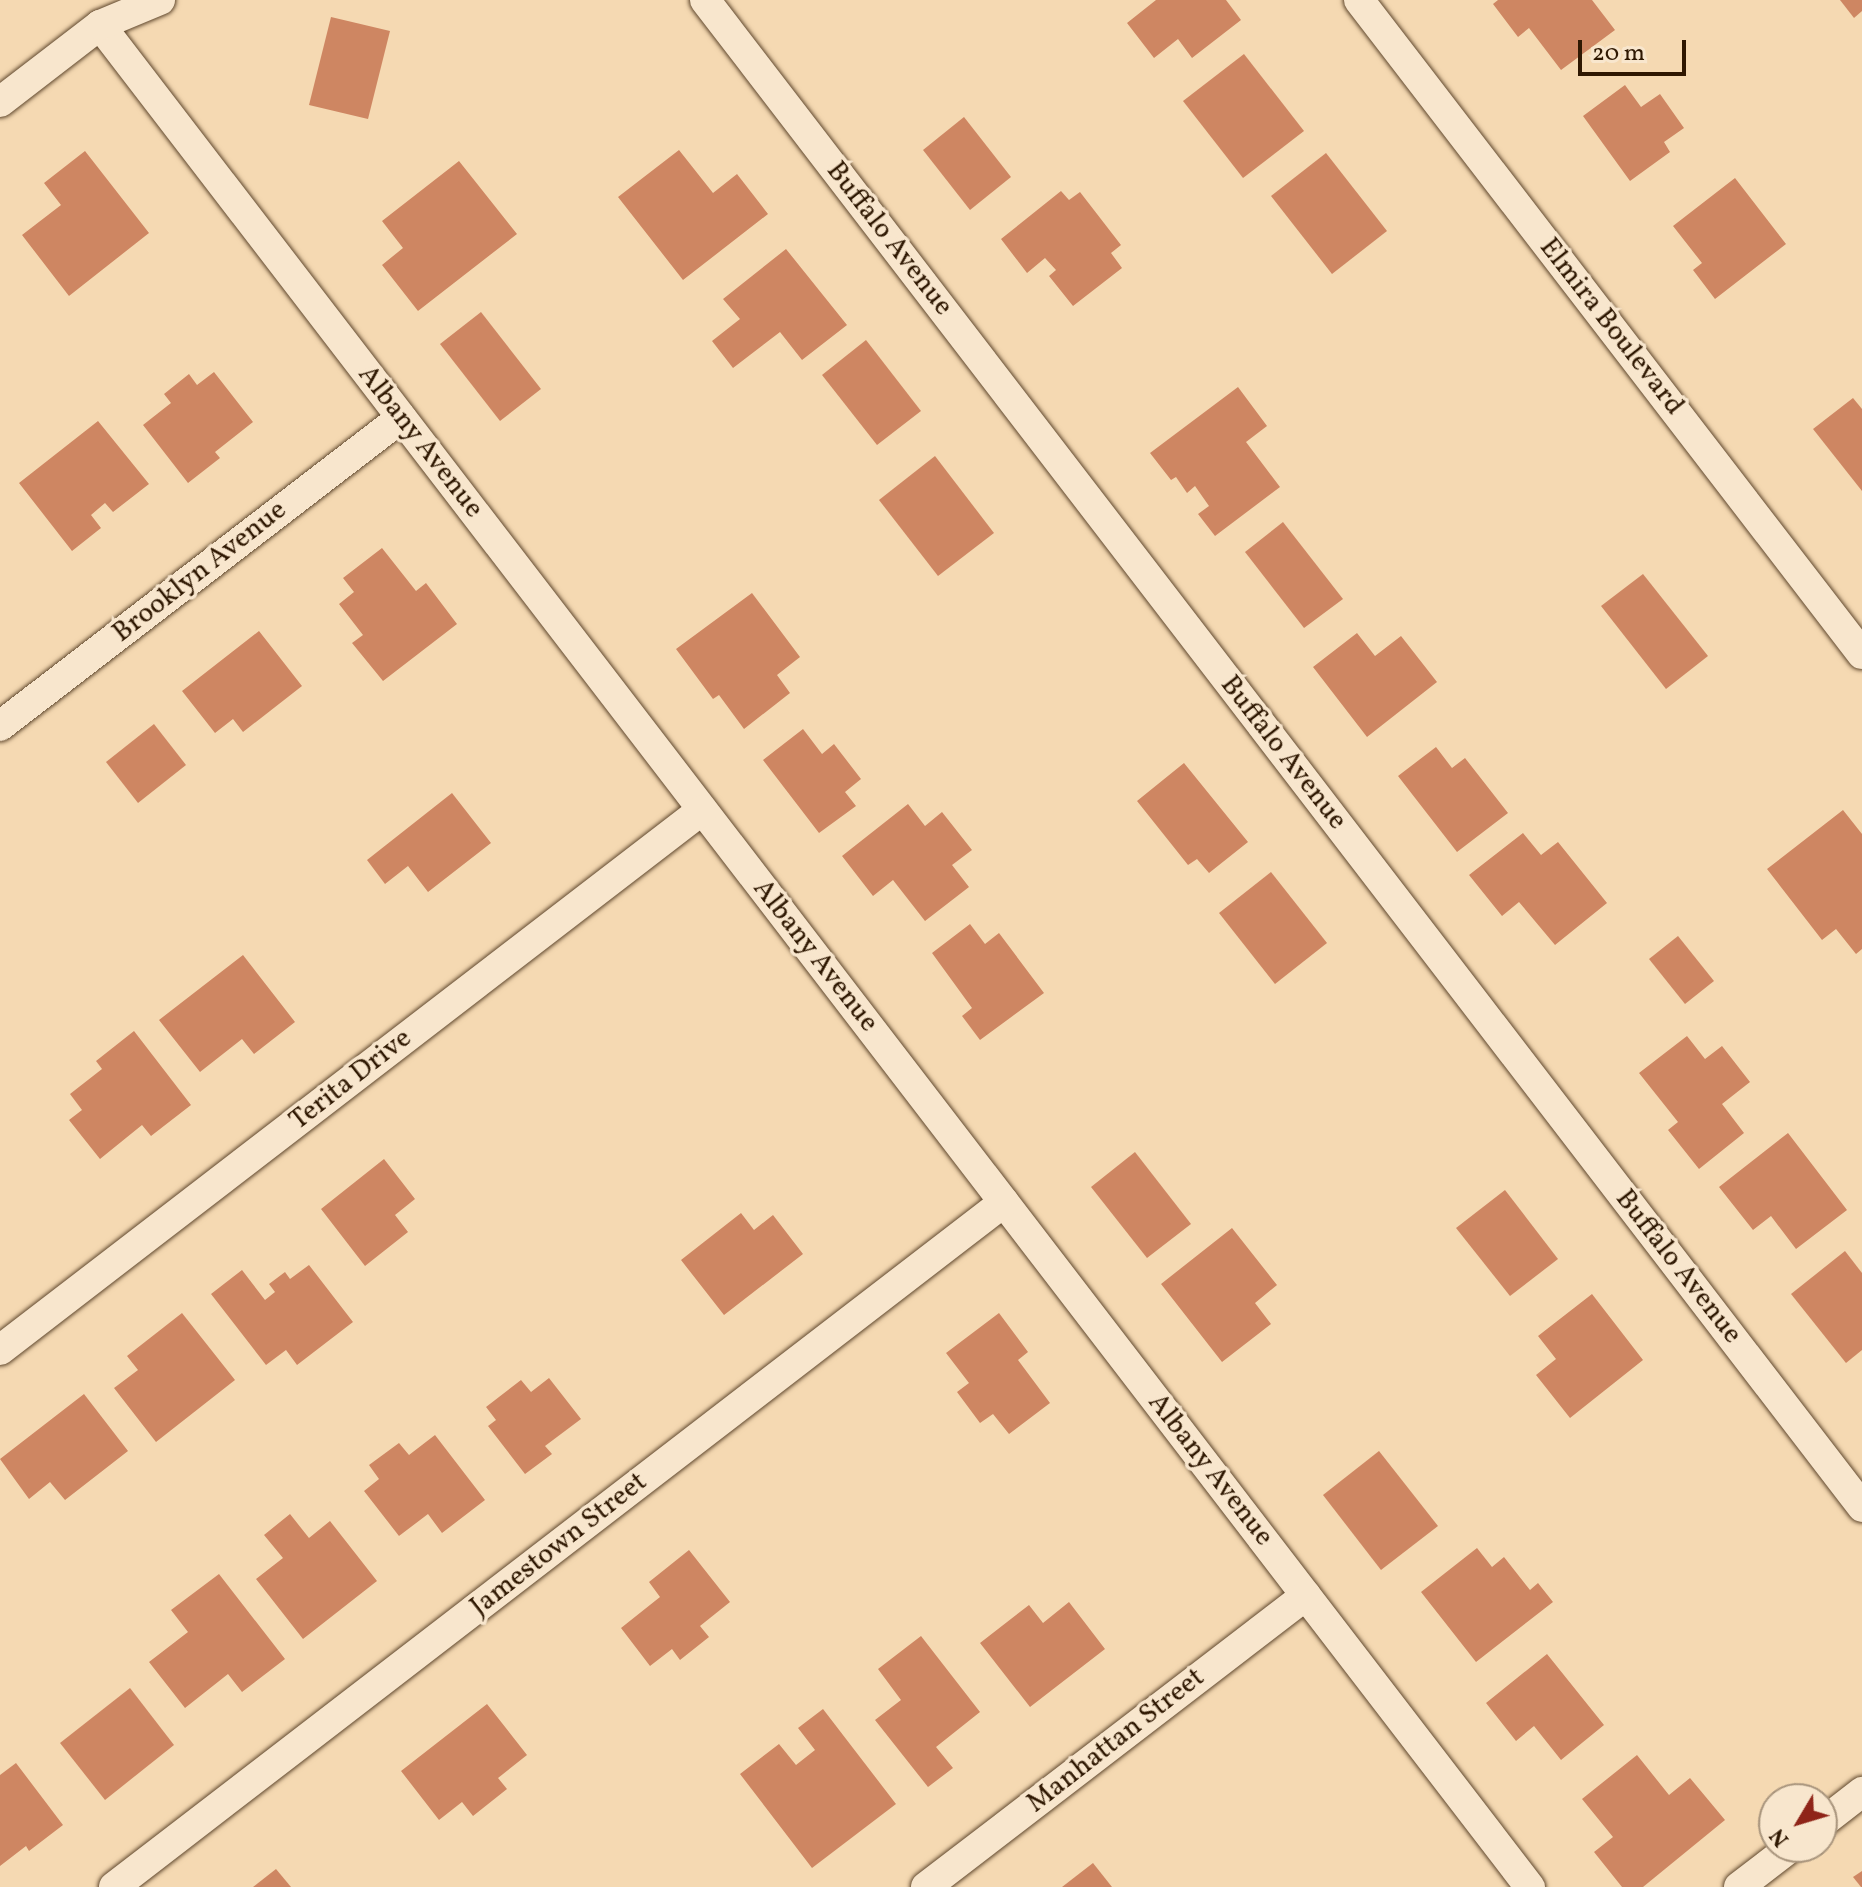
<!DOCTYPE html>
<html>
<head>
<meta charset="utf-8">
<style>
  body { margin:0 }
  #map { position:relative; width:1862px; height:1887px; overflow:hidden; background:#f5d9b2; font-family:Vollkorn,serif }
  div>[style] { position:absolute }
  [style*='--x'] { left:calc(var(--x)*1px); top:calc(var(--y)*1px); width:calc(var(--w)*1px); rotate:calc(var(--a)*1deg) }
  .building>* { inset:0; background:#ce8662 }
  .roads { filter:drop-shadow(0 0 2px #60482e) drop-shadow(0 0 2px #60482e) }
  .street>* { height:30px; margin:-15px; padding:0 15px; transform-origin:15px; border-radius:15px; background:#f8e6cd }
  span { translate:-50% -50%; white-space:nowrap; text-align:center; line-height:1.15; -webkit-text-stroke:7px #f8e6cd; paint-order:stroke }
  .street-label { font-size:28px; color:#2f1802 }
  .north { position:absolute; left:1758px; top:1783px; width:80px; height:80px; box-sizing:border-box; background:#f8e6cd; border:2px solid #a8947c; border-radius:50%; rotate:232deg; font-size:22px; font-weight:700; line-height:32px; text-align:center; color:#2f1802 }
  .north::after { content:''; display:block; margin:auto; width:28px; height:36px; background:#8f2418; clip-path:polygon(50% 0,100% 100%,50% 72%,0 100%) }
  .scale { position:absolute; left:1578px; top:40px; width:108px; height:36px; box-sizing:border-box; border:4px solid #2f1802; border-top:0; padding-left:10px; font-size:24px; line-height:28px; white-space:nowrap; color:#2f1802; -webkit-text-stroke:6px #f8e6cd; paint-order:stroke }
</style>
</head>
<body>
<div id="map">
  <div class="building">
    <div style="clip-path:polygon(1156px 0,1226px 0,1241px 20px,1192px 58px,1178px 39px,1154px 58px,1127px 23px)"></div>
    <div style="clip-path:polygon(1498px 0,1592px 0,1615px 30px,1561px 70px,1529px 28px,1518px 37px,1493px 4px)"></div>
    <div style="clip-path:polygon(1840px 0,1862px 0,1862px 11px,1854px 18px)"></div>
    <div style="clip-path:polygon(331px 17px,390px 31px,368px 119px,309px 105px)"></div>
    <div style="clip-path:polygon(1244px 54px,1304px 131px,1243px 178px,1183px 101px)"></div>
    <div style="clip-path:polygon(1625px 85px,1641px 107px,1660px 94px,1684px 128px,1664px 142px,1670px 152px,1630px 181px,1583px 116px)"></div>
    <div style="clip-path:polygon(964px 117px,1011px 177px,970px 210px,923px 150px)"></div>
    <div style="clip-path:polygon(679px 150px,713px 193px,737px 174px,768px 214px,683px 280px,618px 197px)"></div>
    <div style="clip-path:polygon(85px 151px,149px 233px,69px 296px,22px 235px,61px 205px,44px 183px)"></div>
    <div style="clip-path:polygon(1326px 153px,1387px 231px,1332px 274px,1271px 196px)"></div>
    <div style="clip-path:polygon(459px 161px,517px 234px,418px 311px,382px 265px,403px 248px,382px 221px)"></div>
    <div style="clip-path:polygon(1735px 178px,1786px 244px,1715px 299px,1693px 270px,1702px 263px,1673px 226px)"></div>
    <div style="clip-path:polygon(1061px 191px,1069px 200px,1080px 192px,1121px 245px,1111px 253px,1122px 268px,1073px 306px,1049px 276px,1056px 270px,1045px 258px,1027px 273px,1001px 239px)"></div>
    <div style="clip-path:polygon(786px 249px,847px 325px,802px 360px,780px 332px,733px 368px,712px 341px,740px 319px,723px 299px)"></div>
    <div style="clip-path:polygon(481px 312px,541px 389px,500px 421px,440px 344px)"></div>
    <div style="clip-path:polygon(866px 340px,921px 411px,877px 445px,822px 375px)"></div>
    <div style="clip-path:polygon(214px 372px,253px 422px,215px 452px,220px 458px,188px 483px,143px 425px,171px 403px,164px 394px,189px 374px,197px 385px)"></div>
    <div style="clip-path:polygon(1238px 387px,1267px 426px,1246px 442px,1280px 487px,1215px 536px,1198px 514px,1209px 506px,1195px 486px,1187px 493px,1176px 477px,1171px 480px,1150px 453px)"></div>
    <div style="clip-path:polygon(1853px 398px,1862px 409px,1862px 491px,1813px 429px)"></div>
    <div style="clip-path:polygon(98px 421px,149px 484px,113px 512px,105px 503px,91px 515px,101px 528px,72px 551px,19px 483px)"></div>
    <div style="clip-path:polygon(935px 456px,994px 533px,938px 576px,879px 500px)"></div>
    <div style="clip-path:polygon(1283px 522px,1343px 599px,1304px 628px,1245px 552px)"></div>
    <div style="clip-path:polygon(382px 548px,416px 591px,426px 583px,457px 624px,383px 681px,352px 643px,363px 635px,339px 604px,354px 592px,343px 578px)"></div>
    <div style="clip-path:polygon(1643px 574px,1708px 656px,1666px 689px,1601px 606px)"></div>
    <div style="clip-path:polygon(752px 593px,800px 657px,777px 675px,790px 693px,744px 729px,719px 695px,713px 699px,676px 649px)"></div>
    <div style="clip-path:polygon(259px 631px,302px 686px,243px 732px,233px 719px,215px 733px,182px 691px)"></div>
    <div style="clip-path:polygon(1357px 633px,1375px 656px,1401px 636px,1437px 682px,1367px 737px,1313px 667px)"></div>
    <div style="clip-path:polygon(154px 724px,186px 765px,138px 803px,106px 762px)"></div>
    <div style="clip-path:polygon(803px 729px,822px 754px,834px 744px,861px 779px,845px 792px,856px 806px,819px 833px,763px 760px)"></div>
    <div style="clip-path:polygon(1436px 747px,1452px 768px,1465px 758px,1508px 813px,1457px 852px,1398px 776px)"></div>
    <div style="clip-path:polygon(1184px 763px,1248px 842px,1209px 873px,1197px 859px,1188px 865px,1137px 801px)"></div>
    <div style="clip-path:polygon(452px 793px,491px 843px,428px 892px,408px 866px,385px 884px,367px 860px)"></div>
    <div style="clip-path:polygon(908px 804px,925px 826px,942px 812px,972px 850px,952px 865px,969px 887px,925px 921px,893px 880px,873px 896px,842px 856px)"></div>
    <div style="clip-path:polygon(1843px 810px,1862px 834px,1862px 949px,1856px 954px,1836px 929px,1822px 940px,1767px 869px)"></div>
    <div style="clip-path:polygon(1523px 833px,1541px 855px,1558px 842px,1607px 903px,1555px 945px,1519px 902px,1502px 916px,1469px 875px)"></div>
    <div style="clip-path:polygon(1271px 872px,1327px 943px,1275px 984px,1219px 913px)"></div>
    <div style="clip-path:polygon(970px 924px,985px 944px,999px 933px,1044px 993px,980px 1040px,962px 1016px,972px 1008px,932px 953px)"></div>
    <div style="clip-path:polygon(1678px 936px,1714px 981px,1685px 1004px,1649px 959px)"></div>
    <div style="clip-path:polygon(243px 955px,295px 1022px,254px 1054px,242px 1039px,200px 1072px,159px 1020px)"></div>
    <div style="clip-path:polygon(134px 1031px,191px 1105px,151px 1136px,142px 1125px,100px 1159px,69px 1120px,82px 1110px,70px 1094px,102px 1069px,96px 1061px)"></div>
    <div style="clip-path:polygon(1687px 1036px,1705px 1059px,1722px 1046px,1750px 1082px,1722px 1104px,1744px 1133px,1699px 1169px,1668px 1130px,1678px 1122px,1639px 1073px)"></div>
    <div style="clip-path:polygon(1788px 1133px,1847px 1210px,1796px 1249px,1771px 1216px,1753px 1230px,1719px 1187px)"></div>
    <div style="clip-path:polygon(1135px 1152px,1191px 1224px,1147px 1258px,1091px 1187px)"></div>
    <div style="clip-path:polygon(384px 1159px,415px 1199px,395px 1215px,408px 1232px,365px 1266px,321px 1209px)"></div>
    <div style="clip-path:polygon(1505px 1190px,1558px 1259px,1510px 1296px,1456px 1228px)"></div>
    <div style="clip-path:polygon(741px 1213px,754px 1230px,773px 1215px,803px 1254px,724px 1315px,681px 1260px)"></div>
    <div style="clip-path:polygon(1232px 1228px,1277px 1285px,1255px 1303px,1271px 1324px,1222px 1362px,1161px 1284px)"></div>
    <div style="clip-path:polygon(1845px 1251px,1862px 1273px,1862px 1350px,1846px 1363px,1791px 1294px)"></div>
    <div style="clip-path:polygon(309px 1265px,353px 1322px,297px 1365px,286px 1350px,266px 1365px,211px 1294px,242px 1270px,265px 1300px,275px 1292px,269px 1284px,285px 1272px,290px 1279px)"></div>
    <div style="clip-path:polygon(1592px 1294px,1643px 1360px,1570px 1418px,1536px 1375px,1556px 1359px,1538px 1336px)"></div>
    <div style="clip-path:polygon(182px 1313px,235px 1380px,156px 1442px,114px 1388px,138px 1370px,127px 1356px)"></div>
    <div style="clip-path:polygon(999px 1313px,1028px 1352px,1018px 1360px,1050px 1403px,1009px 1434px,993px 1414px,980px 1423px,957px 1392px,969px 1383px,946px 1353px)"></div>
    <div style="clip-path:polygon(549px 1378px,581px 1419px,545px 1446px,552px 1454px,525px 1474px,488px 1426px,496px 1420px,486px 1407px,521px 1380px,531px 1392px)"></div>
    <div style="clip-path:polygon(84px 1394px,128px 1451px,65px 1500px,50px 1482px,29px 1499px,0 1459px)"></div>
    <div style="clip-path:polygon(435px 1435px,485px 1500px,442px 1533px,428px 1514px,399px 1536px,364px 1491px,379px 1479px,369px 1465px,399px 1443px,409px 1455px)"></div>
    <div style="clip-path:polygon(1379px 1451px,1438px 1526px,1381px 1570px,1323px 1495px)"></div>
    <div style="clip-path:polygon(290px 1514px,309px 1538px,330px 1521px,377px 1581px,303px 1639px,256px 1579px,283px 1558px,264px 1535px)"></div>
    <div style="clip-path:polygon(1477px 1548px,1492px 1567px,1504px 1557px,1530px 1590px,1538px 1583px,1553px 1602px,1476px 1662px,1421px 1592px)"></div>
    <div style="clip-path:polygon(689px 1550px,730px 1602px,700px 1626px,709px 1637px,680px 1660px,672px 1649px,650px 1666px,621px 1628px,660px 1597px,649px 1582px)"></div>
    <div style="clip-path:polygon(219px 1574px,285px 1659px,242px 1692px,228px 1674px,185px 1708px,149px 1662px,188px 1632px,171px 1610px)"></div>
    <div style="clip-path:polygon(1069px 1602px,1105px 1649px,1030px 1707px,980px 1643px,1029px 1605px,1043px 1623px)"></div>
    <div style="clip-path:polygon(921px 1636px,980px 1712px,936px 1747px,953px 1768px,928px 1787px,875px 1720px,901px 1700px,878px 1669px)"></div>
    <div style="clip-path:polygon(1547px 1654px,1604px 1725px,1561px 1760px,1534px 1726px,1516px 1741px,1486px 1703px)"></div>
    <div style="clip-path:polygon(130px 1688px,174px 1745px,105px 1800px,60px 1743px)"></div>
    <div style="clip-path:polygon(487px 1704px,527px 1755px,498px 1778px,507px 1789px,473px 1816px,462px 1802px,439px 1820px,401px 1771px)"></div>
    <div style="clip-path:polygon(823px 1709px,896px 1804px,812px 1868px,740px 1774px,779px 1744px,796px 1765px,815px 1750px,798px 1728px)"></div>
    <div style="clip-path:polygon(1637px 1755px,1669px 1795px,1690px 1778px,1725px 1820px,1643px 1887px,1622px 1887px,1594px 1852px,1613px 1837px,1582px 1799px)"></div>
    <div style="clip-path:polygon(16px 1763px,63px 1825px,29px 1851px,26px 1846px,0 1866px,0 1775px)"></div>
    <div style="clip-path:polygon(1093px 1863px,1112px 1887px,1062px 1887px)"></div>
    <div style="clip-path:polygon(276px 1869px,291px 1887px,253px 1887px)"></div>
    <div style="clip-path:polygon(1862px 1871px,1862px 1887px,1861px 1887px,1853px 1877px)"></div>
  </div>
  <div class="roads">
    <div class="street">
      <div style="--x:705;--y:0;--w:1900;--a:52.48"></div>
      <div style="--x:1359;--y:0;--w:825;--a:52.44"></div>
      <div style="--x:100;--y:25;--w:2348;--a:52.48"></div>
      <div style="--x:0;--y:102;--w:126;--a:-37.6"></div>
      <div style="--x:100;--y:25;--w:65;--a:-22.6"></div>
      <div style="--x:0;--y:726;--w:506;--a:-37.53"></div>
      <div style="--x:0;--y:1350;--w:886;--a:-37.57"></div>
      <div style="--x:1822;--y:1823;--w:51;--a:-37.8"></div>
      <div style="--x:114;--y:1887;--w:1123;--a:-37.58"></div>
      <div style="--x:926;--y:1887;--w:479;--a:-37.5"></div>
      <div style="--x:1739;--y:1887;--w:66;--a:-37.6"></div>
    </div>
  </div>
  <div class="street-label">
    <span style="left:889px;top:239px;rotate:52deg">Buffalo Avenue</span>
    <span style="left:1611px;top:327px;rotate:52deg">Elmira Boulevard</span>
    <span style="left:420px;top:442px;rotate:52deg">Albany Avenue</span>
    <span style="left:200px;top:572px;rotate:-38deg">Brooklyn Avenue</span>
    <span style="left:1283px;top:753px;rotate:52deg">Buffalo Avenue</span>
    <span style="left:815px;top:956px;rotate:52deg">Albany Avenue</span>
    <span style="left:351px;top:1080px;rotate:-38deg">Terita Drive</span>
    <span style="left:1678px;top:1267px;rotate:52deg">Buffalo Avenue</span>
    <span style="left:1210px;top:1470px;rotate:52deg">Albany Avenue</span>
    <span style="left:559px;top:1545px;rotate:-38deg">Jamestown Street</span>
    <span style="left:1116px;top:1741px;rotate:-38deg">Manhattan Street</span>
  </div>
  <div class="north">N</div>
  <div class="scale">20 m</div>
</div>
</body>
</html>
